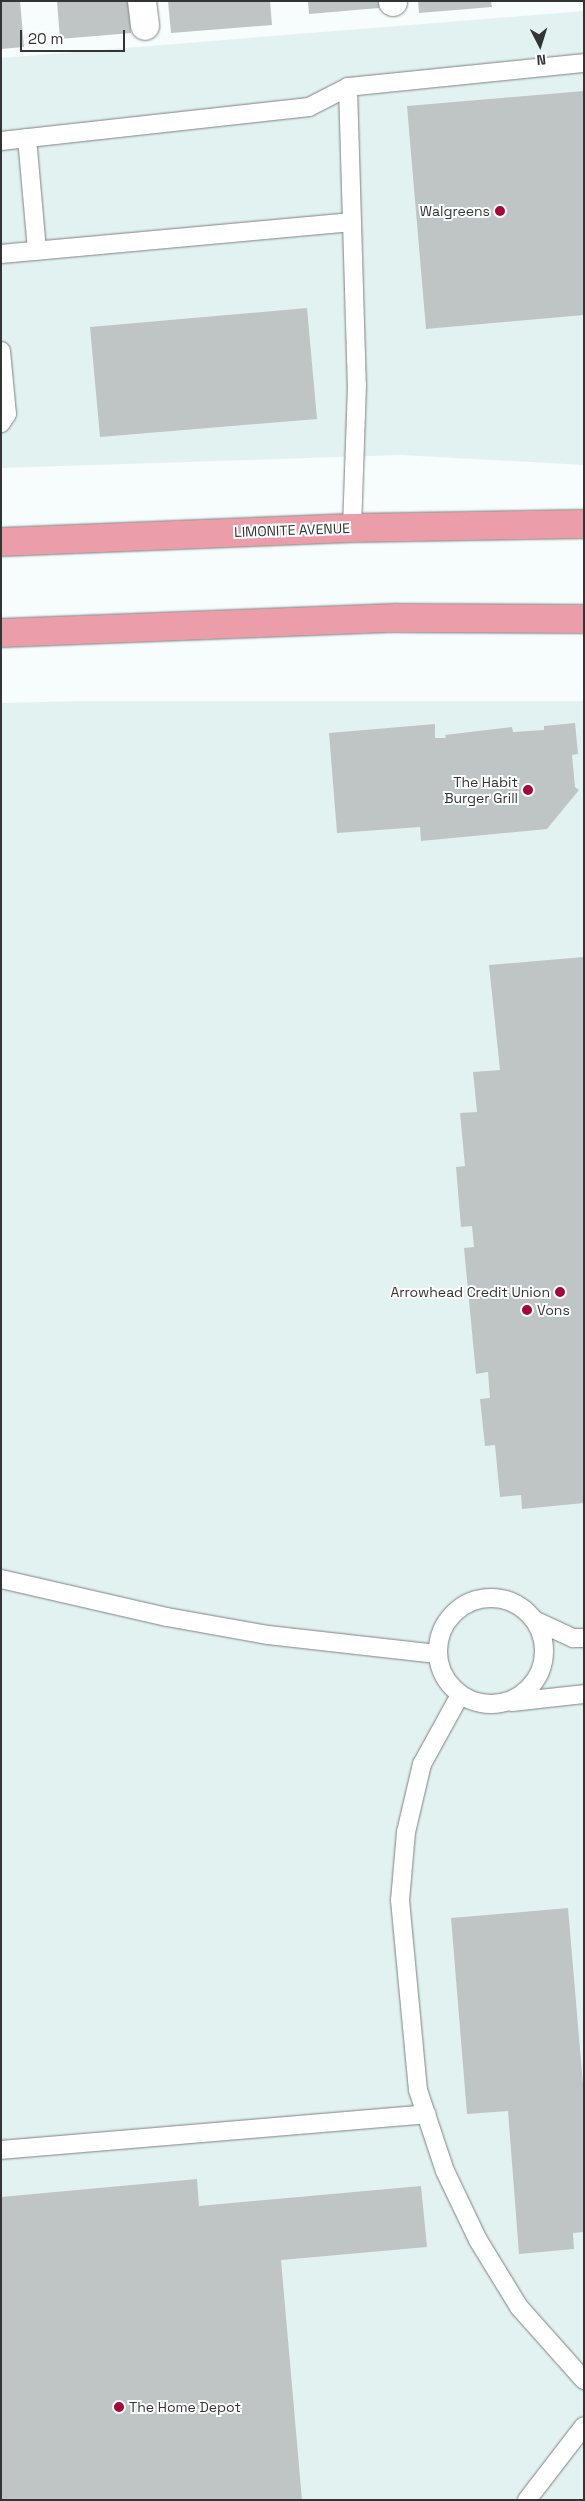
<!DOCTYPE html>
<html>
<head>
<meta charset="utf-8">
<style>
  body { margin:0 }
  #map { position:relative; width:585px; height:2501px; overflow:hidden; background:#f6fdfc; font-family:"Space Grotesk",sans-serif }
  div>[style] { position:absolute }
  [style*='--x'] { left:calc(var(--x)*1px); top:calc(var(--y)*1px); width:calc(var(--w)*1px); rotate:calc(var(--a)*1deg) }
  .built>* { inset:0; background:#e2f2f0 }
  .building>* { inset:0; background:#bfc5c4 }
  .roads { filter:drop-shadow(0 0 1px #7d8382) drop-shadow(0 0 1px #7d8382) }
  .service>* { height:18px; margin:-9px; padding:0 9px; transform-origin:9px; border-radius:9px; background:#fff }
  .service>.ring { margin:-9px; padding:0; box-sizing:content-box; background:none; border:18px solid #fff; border-radius:50% }
  .minor>* { height:28px; margin:-14px; padding:0 14px; transform-origin:14px; border-radius:14px; background:#fff }
  .primary>* { height:28px; margin:-14px; padding:0 14px; transform-origin:14px; border-radius:14px; background:#eb9da9 }
  .dots>* { width:14px; height:14px; translate:-50% -50%; box-sizing:border-box; border:2px solid #fff; border-radius:50% }
  span { translate:-50% -50%; white-space:nowrap; text-align:center; line-height:1.15; -webkit-text-stroke:4px #fff; paint-order:stroke }
  .poi-label { font-size:14px; color:#333535 }
  .right { translate:-100% -50%; text-align:right }
  .left { translate:0 -50%; text-align:left }
  .street-label { font-size:14px; color:#333535 }
  .frame { position:absolute; inset:0; border:2px solid #333535; pointer-events:none }
  .north { position:absolute; left:515px; top:20px; width:50px; height:50px; -webkit-text-stroke:4px #fff; paint-order:stroke; rotate:175deg; font-size:14px; font-weight:700; line-height:20px; text-align:center; color:#333535 }
  .north::after { content:''; display:block; margin:auto; width:18px; height:22px; background:#333535; clip-path:polygon(50% 0,100% 100%,50% 72%,0 100%) }
  .scale { position:absolute; left:20px; top:30px; width:105px; height:22px; box-sizing:border-box; border:2px solid #333535; border-top:0; padding-left:6px; font-size:15px; line-height:18px; white-space:nowrap; color:#333535; -webkit-text-stroke:4px #fff; paint-order:stroke }
</style>
</head>
<body>
<div id="map">
  <div class="built">
    <div style="clip-path:polygon(584px 11px,584px 465px,401px 455px,1px 468px,1px 58px)"></div>
    <div style="clip-path:polygon(86px 701px,584px 701px,584px 2500px,1px 2500px,1px 703px)"></div>
  </div>
  <div class="building">
    <div style="clip-path:polygon(1px 1px,20px 1px,24px 47px,1px 49px)"></div>
    <div style="clip-path:polygon(57px 1px,128px 1px,131px 33px,60px 39px)"></div>
    <div style="clip-path:polygon(168px 1px,270px 1px,272px 25px,171px 33px)"></div>
    <div style="clip-path:polygon(308px 1px,379px 1px,379px 8px,309px 14px)"></div>
    <div style="clip-path:polygon(418px 1px,491px 1px,492px 7px,419px 13px)"></div>
    <div style="clip-path:polygon(584px 91px,584px 315px,426px 329px,407px 106px)"></div>
    <div style="clip-path:polygon(307px 308px,317px 419px,100px 437px,90px 327px)"></div>
    <div style="clip-path:polygon(575px 723px,578px 754px,572px 755px,575px 787px,579px 790px,547px 829px,421px 841px,420px 827px,337px 833px,329px 733px,435px 724px,435px 738px,446px 738px,445px 735px,512px 727px,513px 732px,544px 730px,544px 726px)"></div>
    <div style="clip-path:polygon(584px 957px,584px 1503px,522px 1509px,521px 1495px,500px 1497px,495px 1445px,485px 1446px,480px 1399px,490px 1398px,488px 1372px,476px 1374px,464px 1248px,474px 1247px,472px 1226px,461px 1227px,456px 1167px,465px 1166px,460px 1113px,477px 1112px,473px 1072px,500px 1070px,489px 965px)"></div>
    <div style="clip-path:polygon(568px 1908px,584px 2096px,584px 2232px,573px 2233px,574px 2249px,519px 2254px,508px 2111px,467px 2114px,451px 1918px)"></div>
    <div style="clip-path:polygon(197px 2179px,199px 2206px,421px 2186px,427px 2247px,281px 2260px,302px 2500px,1px 2500px,1px 2197px)"></div>
  </div>
  <div class="roads">
    <div class="service">
      <div style="--x:348;--y:87;--w:298;--a:88.3"></div>
      <div style="--x:357;--y:385;--w:143;--a:92"></div>
      <div style="--x:27;--y:138;--w:113;--a:84.9"></div>
      <div style="--x:1;--y:141;--w:310;--a:-6.3"></div>
      <div style="--x:309;--y:107;--w:44;--a:-27.1"></div>
      <div style="--x:348;--y:87;--w:237;--a:-5.8"></div>
      <div style="--x:1;--y:254;--w:352;--a:-5.2"></div>
      <div style="--x:1;--y:351;--w:63;--a:84.6"></div>
      <div style="--x:7;--y:414;--w:11;--a:124"></div>
      <div style="--x:1;--y:1579;--w:170;--a:12.9"></div>
      <div style="--x:167;--y:1617;--w:103;--a:10.1"></div>
      <div style="--x:268;--y:1635;--w:170;--a:6.4"></div>
      <div class="ring" style="left:438px;top:1598px;width:88px;height:88px"></div>
      <div style="--x:536;--y:1621;--w:41;--a:24.7"></div>
      <div style="--x:573;--y:1638;--w:11;--a:0"></div>
      <div style="--x:460;--y:1695;--w:79;--a:118.8"></div>
      <div style="--x:422;--y:1764;--w:70;--a:103.2"></div>
      <div style="--x:406;--y:1832;--w:68;--a:95"></div>
      <div style="--x:400;--y:1900;--w:191;--a:84.6"></div>
      <div style="--x:418;--y:2090;--w:85;--a:71.6"></div>
      <div style="--x:445;--y:2171;--w:76;--a:64.4"></div>
      <div style="--x:478;--y:2240;--w:79;--a:58.5"></div>
      <div style="--x:519;--y:2307;--w:98;--a:48.3"></div>
      <div style="--x:512;--y:1702;--w:72;--a:-6.3"></div>
      <div style="--x:1;--y:2150;--w:427;--a:-4.8"></div>
      <div style="--x:527;--y:2500;--w:93;--a:-52.4"></div>
    </div>
    <div class="minor">
      <div style="--x:142;--y:1;--w:25;--a:83"></div>
      <div style="--x:393;--y:1;--w:1;--a:90"></div>
    </div>
    <div class="primary">
      <div style="--x:1;--y:542;--w:351;--a:-2.3"></div>
      <div style="--x:352;--y:528;--w:232;--a:-1"></div>
      <div style="--x:1;--y:633;--w:394;--a:-2.2"></div>
      <div style="--x:395;--y:618;--w:189;--a:0.3"></div>
    </div>
  </div>
  <div class="dots">
    <div style="left:500px;top:211px;background:#a40739"></div>
    <div style="left:528px;top:790px;background:#a40739"></div>
    <div style="left:560px;top:1292px;background:#a40739"></div>
    <div style="left:527px;top:1310px;background:#a40739"></div>
    <div style="left:119px;top:2407px;background:#a40739"></div>
  </div>
  <div class="poi-label">
    <span class="right" style="left:490px;top:211px">Walgreens</span>
    <span class="right" style="left:518px;top:790px">The Habit<br>Burger Grill</span>
    <span class="right" style="left:550px;top:1292px">Arrowhead Credit Union</span>
    <span class="left" style="left:537px;top:1310px">Vons</span>
    <span class="left" style="left:129px;top:2407px">The Home Depot</span>
  </div>
  <div class="street-label">
    <span style="left:292px;top:530px;rotate:-2deg">LIMONITE AVENUE</span>
  </div>
  <div class="frame"></div>
  <div class="north">N</div>
  <div class="scale">20 m</div>
</div>
</body>
</html>
